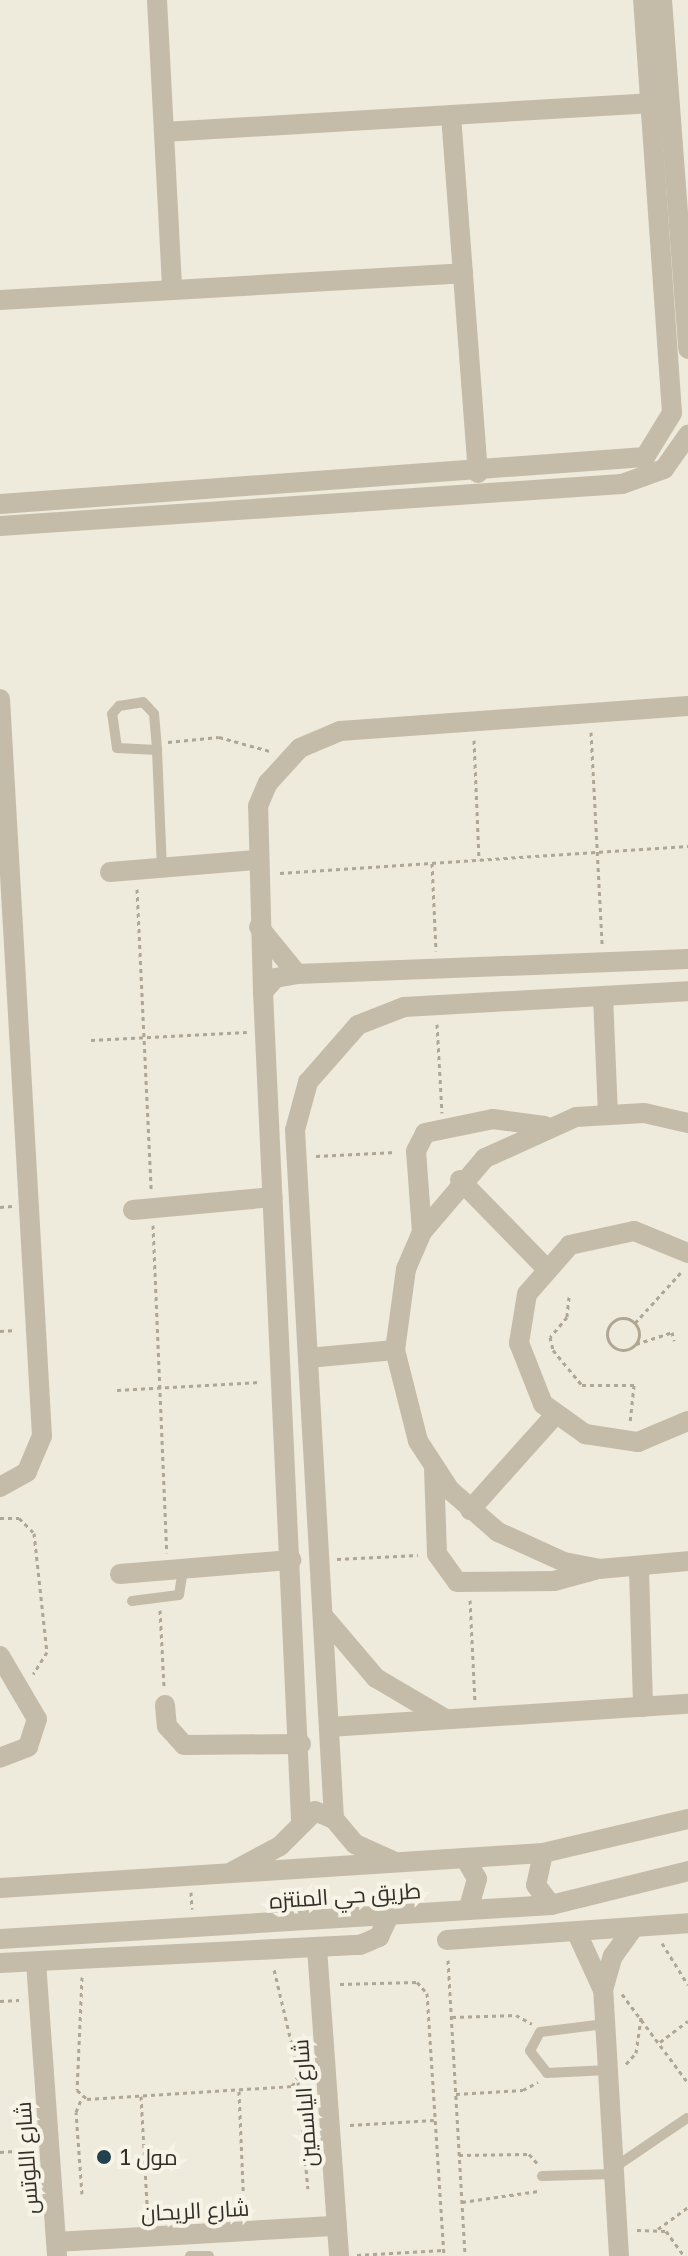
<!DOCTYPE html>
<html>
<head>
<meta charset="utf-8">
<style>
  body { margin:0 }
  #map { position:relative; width:688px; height:2256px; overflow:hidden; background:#eeeadc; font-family:"Golos Text",Cairo,sans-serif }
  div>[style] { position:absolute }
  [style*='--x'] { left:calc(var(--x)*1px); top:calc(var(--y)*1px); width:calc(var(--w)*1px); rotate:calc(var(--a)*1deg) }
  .path>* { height:3px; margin-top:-1.5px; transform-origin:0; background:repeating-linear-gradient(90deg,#b0a694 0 4px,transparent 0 8px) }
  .path>.ring { margin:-1.5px; padding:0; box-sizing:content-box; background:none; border:3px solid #b0a694; border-radius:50% }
  .lane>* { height:10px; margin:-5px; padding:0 5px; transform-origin:5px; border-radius:5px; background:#c4bca9 }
  .street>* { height:20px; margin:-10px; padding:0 10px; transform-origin:10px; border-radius:10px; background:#c4bca9 }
  .dots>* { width:22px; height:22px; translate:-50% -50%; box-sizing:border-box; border:4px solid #f6f3e7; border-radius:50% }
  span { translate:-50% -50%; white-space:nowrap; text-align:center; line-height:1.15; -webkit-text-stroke:8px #f6f3e7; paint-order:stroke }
  .street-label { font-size:22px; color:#332e28 }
  .poi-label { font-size:22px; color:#332e28 }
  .left { translate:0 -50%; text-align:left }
</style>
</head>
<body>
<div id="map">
  <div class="path">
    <div style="--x:591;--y:732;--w:212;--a:87"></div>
    <div style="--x:474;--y:740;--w:120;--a:87.6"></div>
    <div style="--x:168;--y:742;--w:51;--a:-5.6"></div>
    <div style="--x:219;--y:737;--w:53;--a:15.4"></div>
    <div style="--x:432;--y:863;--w:88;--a:87.4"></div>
    <div style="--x:280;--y:873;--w:409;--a:-3.8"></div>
    <div style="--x:137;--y:889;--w:300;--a:87.3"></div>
    <div style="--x:437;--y:1024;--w:89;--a:86.8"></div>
    <div style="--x:91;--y:1040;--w:156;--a:-2.9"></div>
    <div style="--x:316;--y:1156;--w:80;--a:-2.9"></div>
    <div style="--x:0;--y:1207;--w:12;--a:-5"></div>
    <div style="--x:153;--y:1225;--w:328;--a:87.6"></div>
    <div style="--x:569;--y:1297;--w:20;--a:96"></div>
    <div style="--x:567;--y:1317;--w:26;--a:130"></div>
    <div style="--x:550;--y:1337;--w:13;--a:77"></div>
    <div style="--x:553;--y:1350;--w:45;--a:50.4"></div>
    <div style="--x:582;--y:1385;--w:52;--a:0"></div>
    <div style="--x:634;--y:1385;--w:38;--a:96"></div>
    <div class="ring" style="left:607px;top:1318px;width:29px;height:29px"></div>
    <div style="--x:635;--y:1323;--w:72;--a:-47.8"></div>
    <div style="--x:0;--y:1331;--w:16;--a:-4"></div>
    <div style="--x:636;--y:1344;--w:38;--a:-18"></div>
    <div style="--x:672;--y:1332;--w:9;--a:77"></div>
    <div style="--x:117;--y:1390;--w:144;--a:-3.2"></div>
    <div style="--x:0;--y:1518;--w:19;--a:0"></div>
    <div style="--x:19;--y:1518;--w:21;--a:45"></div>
    <div style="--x:34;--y:1533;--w:120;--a:83.8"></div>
    <div style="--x:47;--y:1652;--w:26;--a:122"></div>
    <div style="--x:337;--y:1559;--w:81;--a:-2.8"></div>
    <div style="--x:470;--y:1600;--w:101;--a:87.2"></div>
    <div style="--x:160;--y:1610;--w:77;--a:87"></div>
    <div style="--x:191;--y:1892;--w:17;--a:87"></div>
    <div style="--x:662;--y:1943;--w:49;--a:58.2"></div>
    <div style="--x:448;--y:1960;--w:296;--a:86.7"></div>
    <div style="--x:82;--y:1977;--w:113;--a:92.5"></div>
    <div style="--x:77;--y:2090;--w:13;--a:42"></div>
    <div style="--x:87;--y:2099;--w:205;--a:-3.6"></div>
    <div style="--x:292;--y:2086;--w:13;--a:-58"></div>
    <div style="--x:299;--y:2075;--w:109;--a:-103.3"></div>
    <div style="--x:340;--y:1984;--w:77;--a:-1.5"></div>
    <div style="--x:417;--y:1982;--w:15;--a:48"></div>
    <div style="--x:427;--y:1993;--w:264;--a:86.3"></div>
    <div style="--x:622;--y:1994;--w:111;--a:53.4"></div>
    <div style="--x:0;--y:2001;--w:19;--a:-3"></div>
    <div style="--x:452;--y:2017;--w:64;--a:-1.8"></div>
    <div style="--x:516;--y:2015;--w:18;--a:29"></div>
    <div style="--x:660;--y:2042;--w:35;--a:-37"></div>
    <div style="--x:626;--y:2064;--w:15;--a:-48"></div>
    <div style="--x:636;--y:2053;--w:37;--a:-82"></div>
    <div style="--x:298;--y:2082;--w:107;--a:84.7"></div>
    <div style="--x:239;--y:2091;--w:120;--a:87.6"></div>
    <div style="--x:456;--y:2094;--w:67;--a:-3.4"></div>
    <div style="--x:523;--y:2090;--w:17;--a:-28"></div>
    <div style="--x:141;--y:2096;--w:124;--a:86.8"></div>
    <div style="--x:350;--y:2125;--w:84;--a:-3.4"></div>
    <div style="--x:0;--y:2152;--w:32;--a:-4"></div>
    <div style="--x:459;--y:2155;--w:70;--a:-0.8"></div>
    <div style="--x:529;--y:2154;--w:13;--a:48"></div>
    <div style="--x:82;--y:2194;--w:82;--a:-94.2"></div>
    <div style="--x:76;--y:2112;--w:16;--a:-68"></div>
    <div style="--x:462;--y:2202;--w:77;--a:-8.2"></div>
    <div style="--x:658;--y:2229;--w:37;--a:-36"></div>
    <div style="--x:637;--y:2230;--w:29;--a:2"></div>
    <div style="--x:666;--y:2231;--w:31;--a:54"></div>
    <div style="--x:357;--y:2255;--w:87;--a:-3.3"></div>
  </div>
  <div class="lane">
    <div style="--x:157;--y:750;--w:40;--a:-177.1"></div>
    <div style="--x:117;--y:748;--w:34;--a:-98"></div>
    <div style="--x:112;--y:714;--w:11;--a:-49"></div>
    <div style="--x:119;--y:706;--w:24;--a:-9"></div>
    <div style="--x:143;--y:702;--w:16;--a:47"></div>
    <div style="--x:154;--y:714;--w:36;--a:85"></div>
    <div style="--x:157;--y:750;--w:117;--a:87.6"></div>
    <div style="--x:132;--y:1601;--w:47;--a:-7.3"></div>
    <div style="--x:179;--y:1595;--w:26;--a:-81"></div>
    <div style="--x:605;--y:2024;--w:65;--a:173"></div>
    <div style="--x:540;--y:2032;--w:21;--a:118"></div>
    <div style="--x:530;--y:2051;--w:28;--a:52"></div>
    <div style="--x:547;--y:2073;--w:61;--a:-2.8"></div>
    <div style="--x:615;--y:2167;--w:87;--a:-34.2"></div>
    <div style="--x:542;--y:2176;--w:72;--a:-1.6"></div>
    <div style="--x:190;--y:2256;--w:19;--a:0"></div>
  </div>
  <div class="street">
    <div style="--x:157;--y:0;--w:290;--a:87"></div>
    <div style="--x:662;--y:0;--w:350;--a:85.7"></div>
    <div style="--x:451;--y:115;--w:359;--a:85.7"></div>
    <div style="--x:164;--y:132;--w:486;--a:-3.4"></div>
    <div style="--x:0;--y:300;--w:464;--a:-3.3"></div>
    <div style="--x:0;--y:504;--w:647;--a:-4.17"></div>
    <div style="--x:645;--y:457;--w:52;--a:-58.5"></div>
    <div style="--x:672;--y:413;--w:414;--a:-94"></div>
    <div style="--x:0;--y:526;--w:623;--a:-3.86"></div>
    <div style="--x:622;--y:484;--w:45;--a:-19.7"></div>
    <div style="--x:664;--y:469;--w:42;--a:-54.8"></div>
    <div style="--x:0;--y:699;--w:738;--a:86.74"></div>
    <div style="--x:42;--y:1436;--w:39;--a:113"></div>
    <div style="--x:27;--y:1472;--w:31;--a:151"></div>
    <div style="--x:110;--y:872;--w:146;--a:-4.7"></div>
    <div style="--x:259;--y:927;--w:60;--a:51"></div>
    <div style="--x:263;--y:992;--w:186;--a:-91.5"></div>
    <div style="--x:258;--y:806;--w:25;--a:-67"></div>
    <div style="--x:268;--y:783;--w:47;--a:-47.6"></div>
    <div style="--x:300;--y:748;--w:43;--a:-23"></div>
    <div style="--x:340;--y:731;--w:349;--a:-4.1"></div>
    <div style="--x:603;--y:996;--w:117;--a:87.6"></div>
    <div style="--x:688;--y:1123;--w:45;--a:-167.2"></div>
    <div style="--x:644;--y:1113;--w:68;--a:176.6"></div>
    <div style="--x:576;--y:1117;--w:100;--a:155.7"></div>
    <div style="--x:485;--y:1158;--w:97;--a:130.4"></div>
    <div style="--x:422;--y:1232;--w:40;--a:113.4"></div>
    <div style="--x:406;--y:1269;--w:82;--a:97.7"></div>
    <div style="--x:395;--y:1350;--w:94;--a:75.8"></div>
    <div style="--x:418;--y:1441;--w:59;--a:56.9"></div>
    <div style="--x:450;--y:1490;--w:64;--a:41.2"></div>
    <div style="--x:498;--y:1532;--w:72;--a:24.4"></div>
    <div style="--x:564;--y:1562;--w:36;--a:11"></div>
    <div style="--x:599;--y:1569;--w:89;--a:-5.1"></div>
    <div style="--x:460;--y:1180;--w:120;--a:45.7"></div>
    <div style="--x:133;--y:1210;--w:140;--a:-5.3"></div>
    <div style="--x:422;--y:1232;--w:81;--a:-94.2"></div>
    <div style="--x:416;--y:1151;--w:20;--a:-63"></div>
    <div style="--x:425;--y:1133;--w:69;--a:-11.6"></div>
    <div style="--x:493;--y:1119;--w:52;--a:7.7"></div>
    <div style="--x:688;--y:1253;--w:58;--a:-157.8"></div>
    <div style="--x:634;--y:1231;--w:66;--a:167.7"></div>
    <div style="--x:570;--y:1245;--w:65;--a:131.3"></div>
    <div style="--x:527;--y:1294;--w:50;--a:99.3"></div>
    <div style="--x:519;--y:1343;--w:66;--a:68.5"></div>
    <div style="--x:543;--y:1404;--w:52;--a:35.5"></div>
    <div style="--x:585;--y:1434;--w:54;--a:8.6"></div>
    <div style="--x:638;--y:1442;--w:54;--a:-22.8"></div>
    <div style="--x:308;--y:1358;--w:87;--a:-5.3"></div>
    <div style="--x:434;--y:1468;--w:86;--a:88"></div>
    <div style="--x:437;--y:1554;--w:34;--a:54"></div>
    <div style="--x:457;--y:1582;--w:97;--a:-0.6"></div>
    <div style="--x:554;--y:1581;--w:42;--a:-15"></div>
    <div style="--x:470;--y:1510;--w:126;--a:-48.2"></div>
    <div style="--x:639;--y:1570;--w:137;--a:88.3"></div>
    <div style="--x:120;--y:1574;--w:172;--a:-4.7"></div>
    <div style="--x:324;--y:1617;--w:80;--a:49.6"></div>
    <div style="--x:376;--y:1678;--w:79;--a:30.5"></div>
    <div style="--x:0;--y:1656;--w:73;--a:59.6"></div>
    <div style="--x:37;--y:1719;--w:29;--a:108"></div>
    <div style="--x:28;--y:1747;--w:30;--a:159"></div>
    <div style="--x:165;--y:1705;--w:21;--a:85"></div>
    <div style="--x:167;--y:1726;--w:25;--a:48"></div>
    <div style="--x:184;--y:1745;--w:117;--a:-0.5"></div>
    <div style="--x:329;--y:1727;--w:360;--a:-3.7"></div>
    <div style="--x:301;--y:1819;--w:828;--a:-92.63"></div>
    <div style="--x:263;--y:992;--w:18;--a:-49"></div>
    <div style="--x:275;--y:978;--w:22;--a:-10"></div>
    <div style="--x:297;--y:974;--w:391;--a:-2.2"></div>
    <div style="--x:334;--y:1819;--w:690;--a:-93.24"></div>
    <div style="--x:295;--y:1130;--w:50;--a:-74.8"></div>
    <div style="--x:308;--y:1082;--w:76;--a:-48.7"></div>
    <div style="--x:358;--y:1025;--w:49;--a:-21.4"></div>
    <div style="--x:404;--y:1007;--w:284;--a:-3.2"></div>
    <div style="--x:543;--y:1853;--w:33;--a:102"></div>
    <div style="--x:536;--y:1885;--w:25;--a:53"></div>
    <div style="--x:465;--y:1858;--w:24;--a:60"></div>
    <div style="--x:477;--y:1879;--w:32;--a:106"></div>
    <div style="--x:233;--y:1871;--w:53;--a:-28"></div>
    <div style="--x:280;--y:1846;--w:49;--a:-45"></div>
    <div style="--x:315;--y:1811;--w:21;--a:23"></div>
    <div style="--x:334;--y:1819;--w:33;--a:50"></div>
    <div style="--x:355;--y:1844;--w:42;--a:24.1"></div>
    <div style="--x:0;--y:1888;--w:544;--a:-3.69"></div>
    <div style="--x:543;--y:1853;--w:149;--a:-13.2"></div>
    <div style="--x:577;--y:1933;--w:63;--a:65.5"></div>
    <div style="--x:0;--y:1939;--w:552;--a:-3.53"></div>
    <div style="--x:551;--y:1905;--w:141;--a:-13.9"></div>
    <div style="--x:447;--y:1940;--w:242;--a:-4"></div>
    <div style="--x:317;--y:1948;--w:309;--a:85.9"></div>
    <div style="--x:36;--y:1962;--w:295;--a:85.9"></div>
    <div style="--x:0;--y:1963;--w:360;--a:-2.9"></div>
    <div style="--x:360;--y:1945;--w:21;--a:-23"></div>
    <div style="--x:379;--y:1937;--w:21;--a:-65"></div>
    <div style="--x:56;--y:2242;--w:281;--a:-3.3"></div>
    <div style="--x:619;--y:2256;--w:266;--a:-93.4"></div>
    <div style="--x:603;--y:1990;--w:35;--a:-74"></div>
    <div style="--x:613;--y:1956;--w:32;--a:-54"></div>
  </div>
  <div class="dots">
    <div style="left:104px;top:2157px;background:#23424e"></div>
  </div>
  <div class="street-label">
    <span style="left:345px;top:1895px;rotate:-4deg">طريق حي المنتزه</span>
    <span style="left:304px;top:2103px;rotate:-94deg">شارع الياسمين</span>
    <span style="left:26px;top:2158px;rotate:-94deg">شارع اللوتس</span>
    <span style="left:195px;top:2210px;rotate:-3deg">شارع الريحان</span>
  </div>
  <div class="poi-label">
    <span class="left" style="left:120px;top:2157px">مول 1</span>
  </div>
</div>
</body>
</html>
